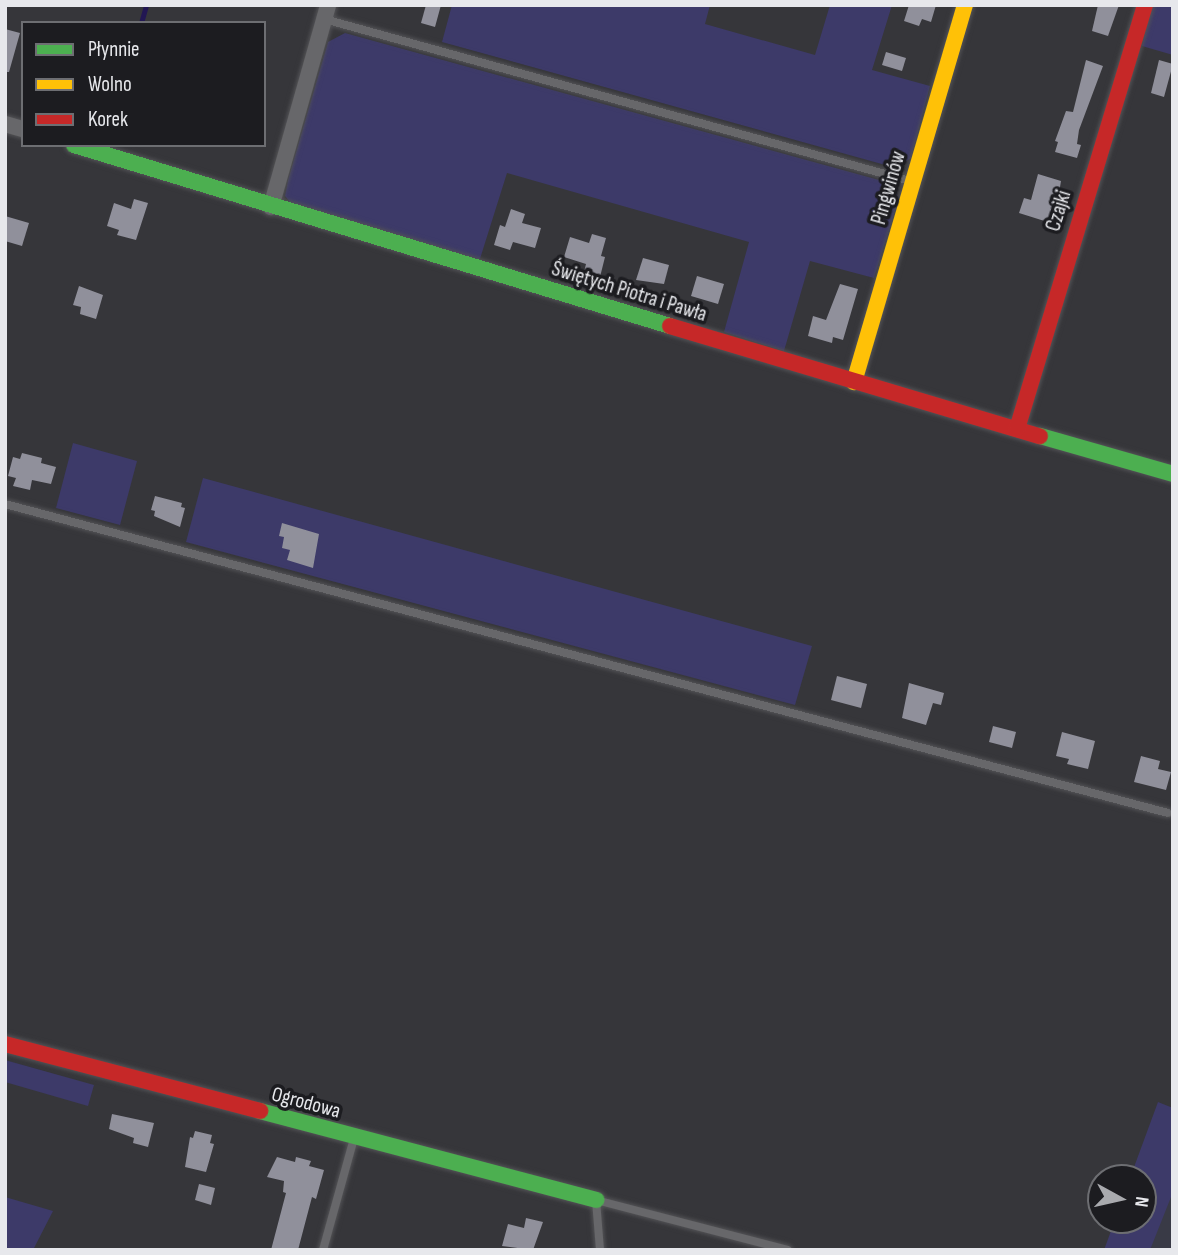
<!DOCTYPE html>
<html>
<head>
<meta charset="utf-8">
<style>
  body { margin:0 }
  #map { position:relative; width:1178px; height:1255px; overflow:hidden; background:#36363a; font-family:"Sofia Sans Condensed",sans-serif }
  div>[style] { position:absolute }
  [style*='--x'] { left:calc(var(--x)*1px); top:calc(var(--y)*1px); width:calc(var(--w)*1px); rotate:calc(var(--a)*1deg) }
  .built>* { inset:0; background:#393a46 }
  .green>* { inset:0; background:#3d3a69 }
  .stream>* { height:4.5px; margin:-2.25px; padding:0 2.25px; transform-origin:2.25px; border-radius:2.25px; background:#221753 }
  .building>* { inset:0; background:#90909b }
  .roads { filter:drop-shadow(0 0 2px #535356) drop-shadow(0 0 2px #535356) }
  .lane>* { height:8px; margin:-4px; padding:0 4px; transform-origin:4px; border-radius:4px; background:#67676a }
  .street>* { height:16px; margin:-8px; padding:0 8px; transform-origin:8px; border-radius:8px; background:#67676a }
  .fast>* { height:16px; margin:-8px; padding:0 8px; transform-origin:8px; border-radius:8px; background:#4caf50 }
  .slow>* { height:16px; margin:-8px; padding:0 8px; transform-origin:8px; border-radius:8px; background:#ffc107 }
  .jam>* { height:16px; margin:-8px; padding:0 8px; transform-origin:8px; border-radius:8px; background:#c62828 }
  span { translate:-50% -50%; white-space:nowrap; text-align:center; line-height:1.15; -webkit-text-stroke:7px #1c1c20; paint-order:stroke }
  .street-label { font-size:21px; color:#e7e8ec }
  .frame { position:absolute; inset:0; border:7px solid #e7e8ec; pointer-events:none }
  .legend { position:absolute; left:21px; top:21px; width:245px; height:126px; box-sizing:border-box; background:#1c1c20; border:2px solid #6d6e72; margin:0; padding:9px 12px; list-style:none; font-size:21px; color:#e7e8ec }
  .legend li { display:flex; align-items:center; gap:14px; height:35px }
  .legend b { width:35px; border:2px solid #6d6e72 }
  .north { position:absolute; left:1087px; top:1164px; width:70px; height:70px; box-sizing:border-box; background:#1c1c20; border:2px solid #6d6e72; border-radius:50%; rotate:98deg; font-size:19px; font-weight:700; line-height:28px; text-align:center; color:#e7e8ec }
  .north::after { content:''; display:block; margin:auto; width:24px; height:32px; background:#a9aaae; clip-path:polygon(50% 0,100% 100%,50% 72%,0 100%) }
</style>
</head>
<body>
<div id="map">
  <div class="built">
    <div style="clip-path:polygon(1173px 1163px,1173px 1250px,1143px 1250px)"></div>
  </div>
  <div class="green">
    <div style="clip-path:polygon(452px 5px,710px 5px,705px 24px,815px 55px,830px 5px,892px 5px,872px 70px,930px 86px,911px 158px,896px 168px,442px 42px)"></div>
    <div style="clip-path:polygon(1151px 5px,1173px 5px,1173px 55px,1142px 46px)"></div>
    <div style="clip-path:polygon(345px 33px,890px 183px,899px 198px,874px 278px,810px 261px,784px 351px,724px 332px,749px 242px,507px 173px,479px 262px,294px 207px,285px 196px,288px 180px,328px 42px)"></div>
    <div style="clip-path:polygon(73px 443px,137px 461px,120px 525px,56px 508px)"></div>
    <div style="clip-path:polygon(203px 478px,812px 646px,795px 705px,186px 542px)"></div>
    <div style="clip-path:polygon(5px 1060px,94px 1085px,88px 1106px,5px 1082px)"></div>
    <div style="clip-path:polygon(1158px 1102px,1173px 1108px,1173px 1192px,1150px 1250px,1104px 1250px,1115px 1220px,1143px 1220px,1143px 1178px,1130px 1178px)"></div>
    <div style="clip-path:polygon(5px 1197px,53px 1211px,33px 1250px,5px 1248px)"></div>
  </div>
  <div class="stream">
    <div style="--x:141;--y:23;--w:19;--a:-74"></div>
  </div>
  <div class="building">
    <div style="clip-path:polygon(426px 5px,441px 5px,435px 27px,421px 23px)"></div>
    <div style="clip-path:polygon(909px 5px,936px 5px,931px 22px,922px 19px,919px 26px,904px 21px)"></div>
    <div style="clip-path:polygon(1098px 5px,1119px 5px,1108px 36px,1092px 31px)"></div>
    <div style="clip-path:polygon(5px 29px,20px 33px,9px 72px,5px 72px)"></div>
    <div style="clip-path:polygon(886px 52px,906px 58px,902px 71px,882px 65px)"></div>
    <div style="clip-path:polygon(1086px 60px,1103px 66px,1079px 130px,1077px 144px,1081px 145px,1077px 158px,1055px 152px,1058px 142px,1055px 141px,1066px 111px,1073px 112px)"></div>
    <div style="clip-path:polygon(1159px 60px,1173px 64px,1164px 97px,1151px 93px)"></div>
    <div style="clip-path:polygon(1038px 174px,1061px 181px,1054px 224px,1019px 213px,1024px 198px,1031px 200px)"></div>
    <div style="clip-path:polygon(134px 199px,148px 203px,136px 240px,117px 235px,119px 230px,107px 226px,114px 203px,131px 209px)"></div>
    <div style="clip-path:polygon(511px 209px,525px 214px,522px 223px,541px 228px,535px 248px,513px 242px,510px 250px,494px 245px,500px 225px,505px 227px)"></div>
    <div style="clip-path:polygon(5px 216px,29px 223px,22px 246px,5px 241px)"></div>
    <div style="clip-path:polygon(592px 234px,606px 238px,601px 256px,605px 257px,600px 277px,584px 272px,586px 264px,564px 257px,570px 237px,589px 243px)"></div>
    <div style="clip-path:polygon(643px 258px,669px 265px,664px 284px,636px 280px)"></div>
    <div style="clip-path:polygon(697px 276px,724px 284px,718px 304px,691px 296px)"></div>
    <div style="clip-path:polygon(840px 284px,858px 289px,843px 340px,833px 337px,832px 343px,808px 336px,813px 316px,826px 320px)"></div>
    <div style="clip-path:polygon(79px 286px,103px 295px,96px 319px,80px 314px,81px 307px,73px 305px)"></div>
    <div style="clip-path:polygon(22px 453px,42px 458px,41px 463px,56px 467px,51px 484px,32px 480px,30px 490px,13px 486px,16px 478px,8px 476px,13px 457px,20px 459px)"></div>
    <div style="clip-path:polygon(155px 496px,182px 503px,181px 507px,185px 508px,180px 527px,154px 516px,155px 511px,151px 510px)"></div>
    <div style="clip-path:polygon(282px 523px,319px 534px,313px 568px,287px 560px,290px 550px,282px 548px,284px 537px,279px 536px)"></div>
    <div style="clip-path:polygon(837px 676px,867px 684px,861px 708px,831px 700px)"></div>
    <div style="clip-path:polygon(909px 683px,944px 693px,941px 705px,933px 703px,926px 725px,902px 718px)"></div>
    <div style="clip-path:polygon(993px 726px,1016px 732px,1012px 748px,989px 742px)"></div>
    <div style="clip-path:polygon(1062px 732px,1095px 741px,1088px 769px,1067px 764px,1069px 759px,1056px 756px)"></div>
    <div style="clip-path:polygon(1141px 756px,1160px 761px,1158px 769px,1171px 772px,1166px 790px,1134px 782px)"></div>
    <div style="clip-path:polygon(112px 1114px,154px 1123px,148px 1147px,133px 1143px,134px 1138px,109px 1129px)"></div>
    <div style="clip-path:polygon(195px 1131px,212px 1135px,210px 1143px,214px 1144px,206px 1172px,185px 1167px,190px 1137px,193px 1138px)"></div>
    <div style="clip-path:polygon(277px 1157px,295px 1162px,296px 1157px,311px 1161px,309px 1166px,324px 1170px,316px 1199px,312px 1197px,298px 1250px,271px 1250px,286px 1193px,283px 1192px,284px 1181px,267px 1177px)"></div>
    <div style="clip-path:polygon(199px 1184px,215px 1188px,211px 1205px,195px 1200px)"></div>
    <div style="clip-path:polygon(526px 1218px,543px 1222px,533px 1250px,502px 1246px,508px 1224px,524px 1228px)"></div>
  </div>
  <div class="roads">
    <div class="lane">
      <div style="--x:324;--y:19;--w:608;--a:15.45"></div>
      <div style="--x:5;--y:504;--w:1203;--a:14.88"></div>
      <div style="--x:323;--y:1250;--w:116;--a:-74.5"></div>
      <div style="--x:600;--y:1250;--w:50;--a:-94.6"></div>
      <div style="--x:596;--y:1200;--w:198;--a:14.6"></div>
    </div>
    <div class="street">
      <div style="--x:5;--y:124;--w:19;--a:16"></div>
      <div style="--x:271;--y:207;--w:210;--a:-74.2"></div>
    </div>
    <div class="fast">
      <div style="--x:74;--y:145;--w:623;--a:16.89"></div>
      <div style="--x:1040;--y:436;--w:138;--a:15.9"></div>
      <div style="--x:260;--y:1111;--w:348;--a:14.8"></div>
    </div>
    <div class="slow">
      <div style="--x:854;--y:382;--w:393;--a:-73.6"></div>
    </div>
    <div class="jam">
      <div style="--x:670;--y:326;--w:386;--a:16.6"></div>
      <div style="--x:1017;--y:429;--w:443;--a:-73.2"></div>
      <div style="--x:5;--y:1044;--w:264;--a:14.7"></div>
    </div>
  </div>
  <div class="street-label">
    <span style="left:889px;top:188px;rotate:-74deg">Pingwinów</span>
    <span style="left:1059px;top:211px;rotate:-73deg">Czajki</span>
    <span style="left:629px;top:292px;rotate:17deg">Świętych Piotra i Pawła</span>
    <span style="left:306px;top:1103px;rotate:15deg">Ogrodowa</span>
  </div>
  <div class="frame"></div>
  <ul class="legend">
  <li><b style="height:9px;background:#4caf50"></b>Płynnie</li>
  <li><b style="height:9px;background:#ffc107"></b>Wolno</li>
  <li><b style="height:9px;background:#c62828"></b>Korek</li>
  </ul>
  <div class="north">N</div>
</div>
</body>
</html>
